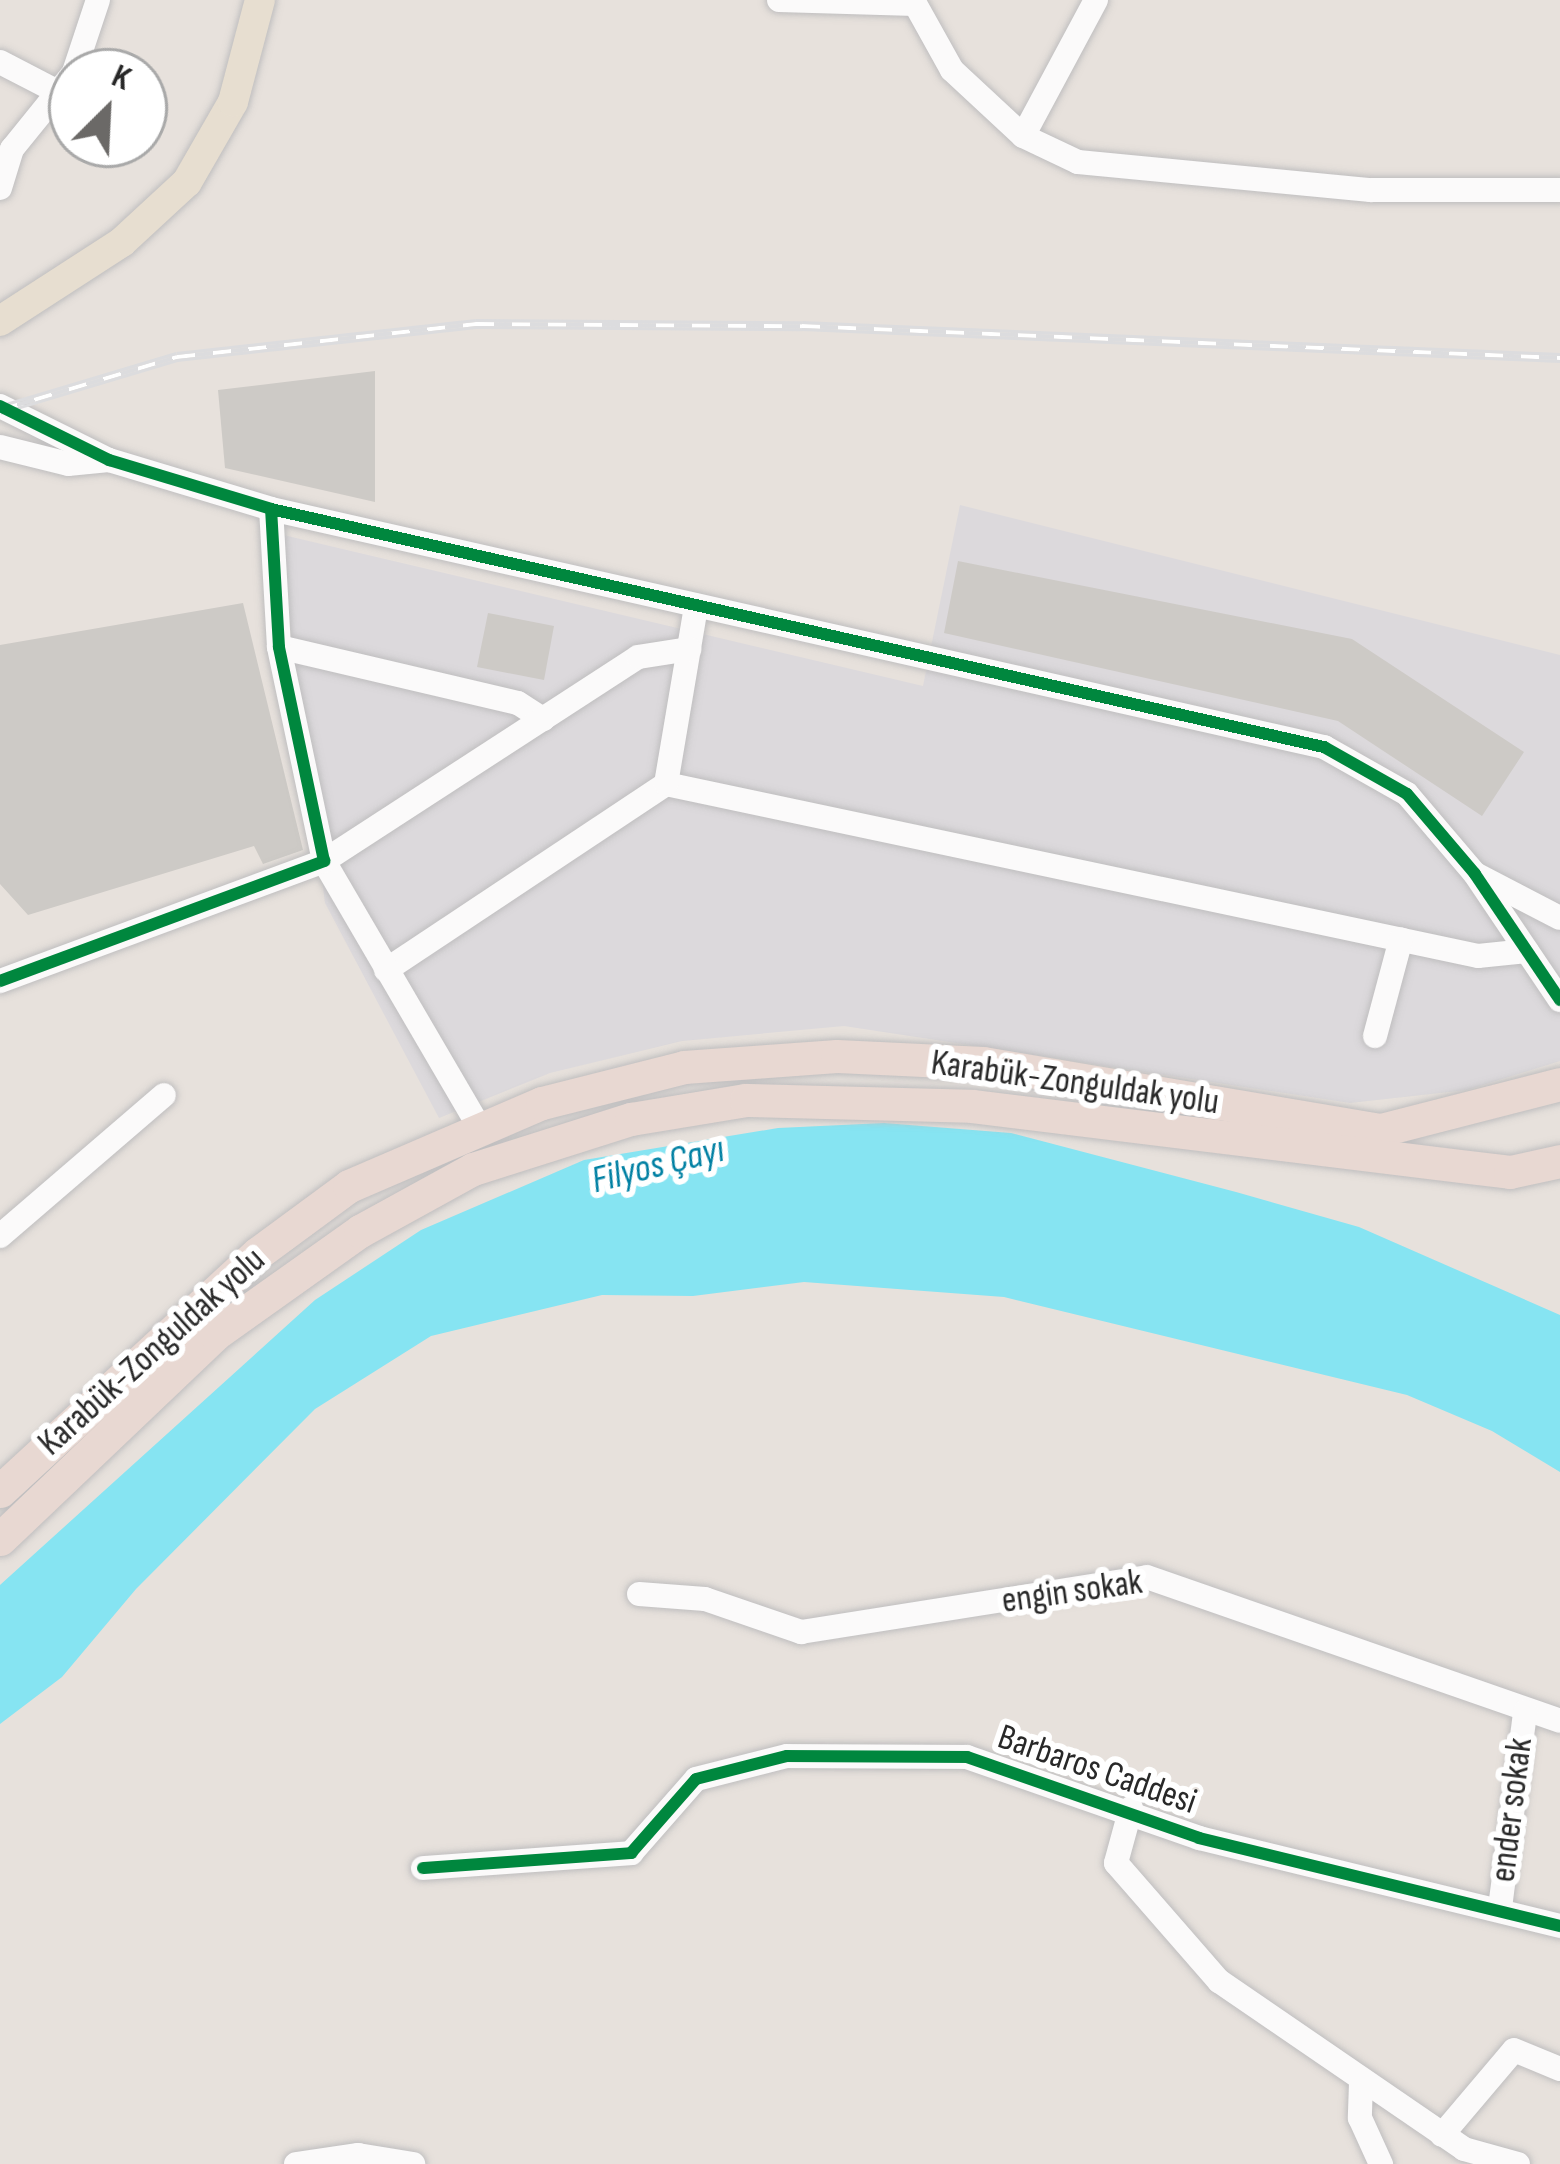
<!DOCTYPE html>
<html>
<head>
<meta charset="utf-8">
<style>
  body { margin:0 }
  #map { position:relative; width:1560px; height:2164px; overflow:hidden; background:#e7e1dc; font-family:"Sofia Sans Condensed",sans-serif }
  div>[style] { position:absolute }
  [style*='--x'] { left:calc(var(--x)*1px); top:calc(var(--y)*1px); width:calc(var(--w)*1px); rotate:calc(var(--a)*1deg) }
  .industrial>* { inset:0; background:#dcd9dc }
  .water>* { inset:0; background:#86e4f2 }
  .building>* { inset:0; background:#cdcac6 }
  .roads { filter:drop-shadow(0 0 3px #bfbebf) drop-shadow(0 0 3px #bfbebf) }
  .minor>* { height:24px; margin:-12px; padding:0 12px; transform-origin:12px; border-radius:12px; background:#fbfafa }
  .major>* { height:30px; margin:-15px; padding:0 15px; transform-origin:15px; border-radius:15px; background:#e7ded0 }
  .highway>* { height:33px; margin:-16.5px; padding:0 16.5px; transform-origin:16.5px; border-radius:16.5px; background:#e8d8d2 }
  .rail>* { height:10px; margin-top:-5px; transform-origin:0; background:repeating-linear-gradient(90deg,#fff 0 18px,#dcdcde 0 36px); box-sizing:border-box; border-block:3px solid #dcdcde }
  .cycleway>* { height:12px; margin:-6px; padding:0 6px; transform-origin:6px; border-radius:6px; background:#00873e }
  span { translate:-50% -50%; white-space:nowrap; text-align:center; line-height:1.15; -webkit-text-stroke:12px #fff; paint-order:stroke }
  .street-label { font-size:36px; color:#282828 }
  .water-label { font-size:39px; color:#0080a3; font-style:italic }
  .north { position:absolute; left:48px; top:48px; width:120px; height:120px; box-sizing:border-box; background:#fff; border:3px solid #a9a9a9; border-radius:50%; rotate:24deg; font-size:33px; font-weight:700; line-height:48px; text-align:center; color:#282828 }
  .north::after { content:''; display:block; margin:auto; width:42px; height:54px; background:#6b6967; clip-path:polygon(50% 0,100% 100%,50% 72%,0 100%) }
</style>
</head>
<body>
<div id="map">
  <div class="industrial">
    <div style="clip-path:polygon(960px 505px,1560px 655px,1560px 1061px,1467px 1090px,1350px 1103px,844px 1026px,682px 1041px,550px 1073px,439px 1118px,325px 903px,279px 534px,923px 686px)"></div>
  </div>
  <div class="water">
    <div style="clip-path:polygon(884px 1123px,1011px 1133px,1236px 1192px,1359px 1227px,1560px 1315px,1560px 1472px,1492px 1431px,1407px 1395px,1004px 1297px,804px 1282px,693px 1296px,602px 1295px,431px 1336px,315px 1409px,136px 1589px,62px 1677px,0 1724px,0 1585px,315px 1300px,421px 1230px,584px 1160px,778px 1128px)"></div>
  </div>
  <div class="building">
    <div style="clip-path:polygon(375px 371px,375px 502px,225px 468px,218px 390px)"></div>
    <div style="clip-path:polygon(958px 561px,1352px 639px,1524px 752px,1482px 816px,1338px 721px,944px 633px)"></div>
    <div style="clip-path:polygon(243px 603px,303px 850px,263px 864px,254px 846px,28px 915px,0 884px,0 645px)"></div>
    <div style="clip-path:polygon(488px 613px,554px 626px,544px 680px,477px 667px)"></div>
  </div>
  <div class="roads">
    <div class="minor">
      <div style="--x:779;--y:0;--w:136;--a:1.7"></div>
      <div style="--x:913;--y:0;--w:80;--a:60.9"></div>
      <div style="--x:952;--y:70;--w:97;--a:42.9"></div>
      <div style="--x:1096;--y:0;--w:154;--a:118.2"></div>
      <div style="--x:1023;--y:136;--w:61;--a:25.3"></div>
      <div style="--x:1078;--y:162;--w:294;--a:5.5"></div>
      <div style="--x:1371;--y:190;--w:189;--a:0"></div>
      <div style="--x:0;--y:62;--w:65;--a:27.3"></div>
      <div style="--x:74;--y:72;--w:76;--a:-71.6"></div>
      <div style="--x:0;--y:188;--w:41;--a:-72.9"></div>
      <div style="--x:12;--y:149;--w:95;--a:-51"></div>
      <div style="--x:0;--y:406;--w:122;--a:26.4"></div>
      <div style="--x:109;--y:460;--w:169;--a:16.8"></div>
      <div style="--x:271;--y:509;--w:1080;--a:12.74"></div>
      <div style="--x:1324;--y:747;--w:95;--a:29.5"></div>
      <div style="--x:1407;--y:794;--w:105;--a:49.6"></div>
      <div style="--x:1475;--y:874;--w:152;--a:56"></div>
      <div style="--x:0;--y:447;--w:70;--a:14"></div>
      <div style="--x:68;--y:464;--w:41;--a:-5.6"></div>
      <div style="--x:279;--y:647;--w:245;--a:13.2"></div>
      <div style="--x:518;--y:703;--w:30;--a:33"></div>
      <div style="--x:666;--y:784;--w:830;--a:11.96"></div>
      <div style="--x:1478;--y:956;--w:49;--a:-5.8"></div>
      <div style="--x:1477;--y:875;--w:93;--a:27.4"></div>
      <div style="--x:386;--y:970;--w:336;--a:-33.6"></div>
      <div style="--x:666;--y:784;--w:181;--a:-80.4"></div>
      <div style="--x:0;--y:981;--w:346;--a:-20.3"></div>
      <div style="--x:324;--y:861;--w:219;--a:-101.9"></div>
      <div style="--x:279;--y:647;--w:138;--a:-93.3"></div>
      <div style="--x:1375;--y:1036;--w:100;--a:-75"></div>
      <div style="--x:481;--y:1130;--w:311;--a:-120.3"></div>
      <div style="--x:324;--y:861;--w:374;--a:-33"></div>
      <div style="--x:638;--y:657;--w:52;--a:-8.9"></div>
      <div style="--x:0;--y:1236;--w:216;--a:-40.7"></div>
      <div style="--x:639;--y:1594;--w:66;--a:4.3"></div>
      <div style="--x:705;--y:1599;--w:102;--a:19"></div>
      <div style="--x:801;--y:1632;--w:350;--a:-9"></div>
      <div style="--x:1147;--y:1577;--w:437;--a:19.2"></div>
      <div style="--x:1131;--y:1808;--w:57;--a:105.3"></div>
      <div style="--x:1116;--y:1863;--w:157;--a:48.9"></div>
      <div style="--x:1219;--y:1981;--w:297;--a:34.4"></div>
      <div style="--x:1464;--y:2149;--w:56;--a:15.5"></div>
      <div style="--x:423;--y:1868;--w:209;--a:-4.1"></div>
      <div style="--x:631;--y:1853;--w:98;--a:-48.7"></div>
      <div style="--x:696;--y:1779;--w:94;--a:-14.2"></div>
      <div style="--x:787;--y:1756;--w:180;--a:0.3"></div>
      <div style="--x:967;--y:1757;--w:246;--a:19.2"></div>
      <div style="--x:1199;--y:1838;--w:372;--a:13.7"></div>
      <div style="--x:1500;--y:1908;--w:198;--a:-82.7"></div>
      <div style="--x:1361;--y:2083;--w:35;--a:92"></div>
      <div style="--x:1360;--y:2118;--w:51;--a:65.5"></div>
      <div style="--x:1442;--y:2135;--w:111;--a:-49.7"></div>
      <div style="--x:1514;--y:2050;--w:50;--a:22.4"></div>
      <div style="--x:296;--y:2164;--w:63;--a:-8.3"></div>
      <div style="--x:358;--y:2155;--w:56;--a:9.3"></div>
    </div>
    <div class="major">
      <div style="--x:0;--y:321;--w:145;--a:-32.9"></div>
      <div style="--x:122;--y:242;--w:88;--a:-42.7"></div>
      <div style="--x:187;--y:182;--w:92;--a:-60.1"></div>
      <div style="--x:233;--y:102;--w:106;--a:-75.2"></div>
    </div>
    <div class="highway">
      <div style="--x:0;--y:1491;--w:351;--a:-42.7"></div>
      <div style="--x:258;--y:1253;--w:113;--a:-36.4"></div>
      <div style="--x:349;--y:1186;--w:210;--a:-23.3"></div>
      <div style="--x:542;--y:1103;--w:146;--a:-14.2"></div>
      <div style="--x:684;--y:1067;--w:153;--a:-4.1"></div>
      <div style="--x:837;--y:1056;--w:146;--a:2.7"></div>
      <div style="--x:983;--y:1063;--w:404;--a:9.6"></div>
      <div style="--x:1381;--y:1130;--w:185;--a:-14.4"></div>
      <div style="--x:0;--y:1539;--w:297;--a:-43.6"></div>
      <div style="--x:215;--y:1334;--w:178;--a:-35.4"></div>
      <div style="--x:360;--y:1231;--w:129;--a:-28.8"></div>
      <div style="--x:473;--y:1169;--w:166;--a:-17.6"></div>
      <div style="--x:631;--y:1119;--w:117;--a:-9.4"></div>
      <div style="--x:746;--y:1100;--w:226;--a:1.5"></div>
      <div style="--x:972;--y:1106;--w:542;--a:6.99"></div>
      <div style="--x:1510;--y:1172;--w:51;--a:-12.4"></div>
    </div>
  </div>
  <div class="rail">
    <div style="--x:0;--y:410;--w:185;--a:-16.7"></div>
    <div style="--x:177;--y:357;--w:301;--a:-6.3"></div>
    <div style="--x:476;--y:324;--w:326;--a:0.4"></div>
    <div style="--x:802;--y:326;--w:759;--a:2.42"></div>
  </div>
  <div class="cycleway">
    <div style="--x:0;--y:406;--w:122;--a:26.4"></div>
    <div style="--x:109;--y:460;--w:169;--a:16.8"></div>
    <div style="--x:271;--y:509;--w:1080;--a:12.74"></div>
    <div style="--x:1324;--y:747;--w:95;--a:29.5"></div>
    <div style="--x:1407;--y:794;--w:105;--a:49.6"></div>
    <div style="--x:1475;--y:874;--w:152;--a:56"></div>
    <div style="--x:0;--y:981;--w:346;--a:-20.3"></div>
    <div style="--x:324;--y:861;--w:219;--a:-101.9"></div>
    <div style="--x:279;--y:647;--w:138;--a:-93.3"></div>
    <div style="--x:423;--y:1868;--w:209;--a:-4.1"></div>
    <div style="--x:631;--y:1853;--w:98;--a:-48.7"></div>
    <div style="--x:696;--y:1779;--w:94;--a:-14.2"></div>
    <div style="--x:787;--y:1756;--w:180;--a:0.3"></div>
    <div style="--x:967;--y:1757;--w:246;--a:19.2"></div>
    <div style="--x:1199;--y:1838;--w:372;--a:13.7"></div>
  </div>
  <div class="street-label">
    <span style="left:1075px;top:1083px;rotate:8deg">Karabük-Zonguldak yolu</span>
    <span style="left:152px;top:1352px;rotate:-42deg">Karabük-Zonguldak yolu</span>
    <span style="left:1072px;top:1592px;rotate:-8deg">engin sokak</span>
    <span style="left:1097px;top:1770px;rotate:19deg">Barbaros Caddesi</span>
    <span style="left:1512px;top:1810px;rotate:-83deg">ender sokak</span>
  </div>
  <div class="water-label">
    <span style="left:658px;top:1166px;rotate:-14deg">Filyos Çayı</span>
  </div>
  <div class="north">K</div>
</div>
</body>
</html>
